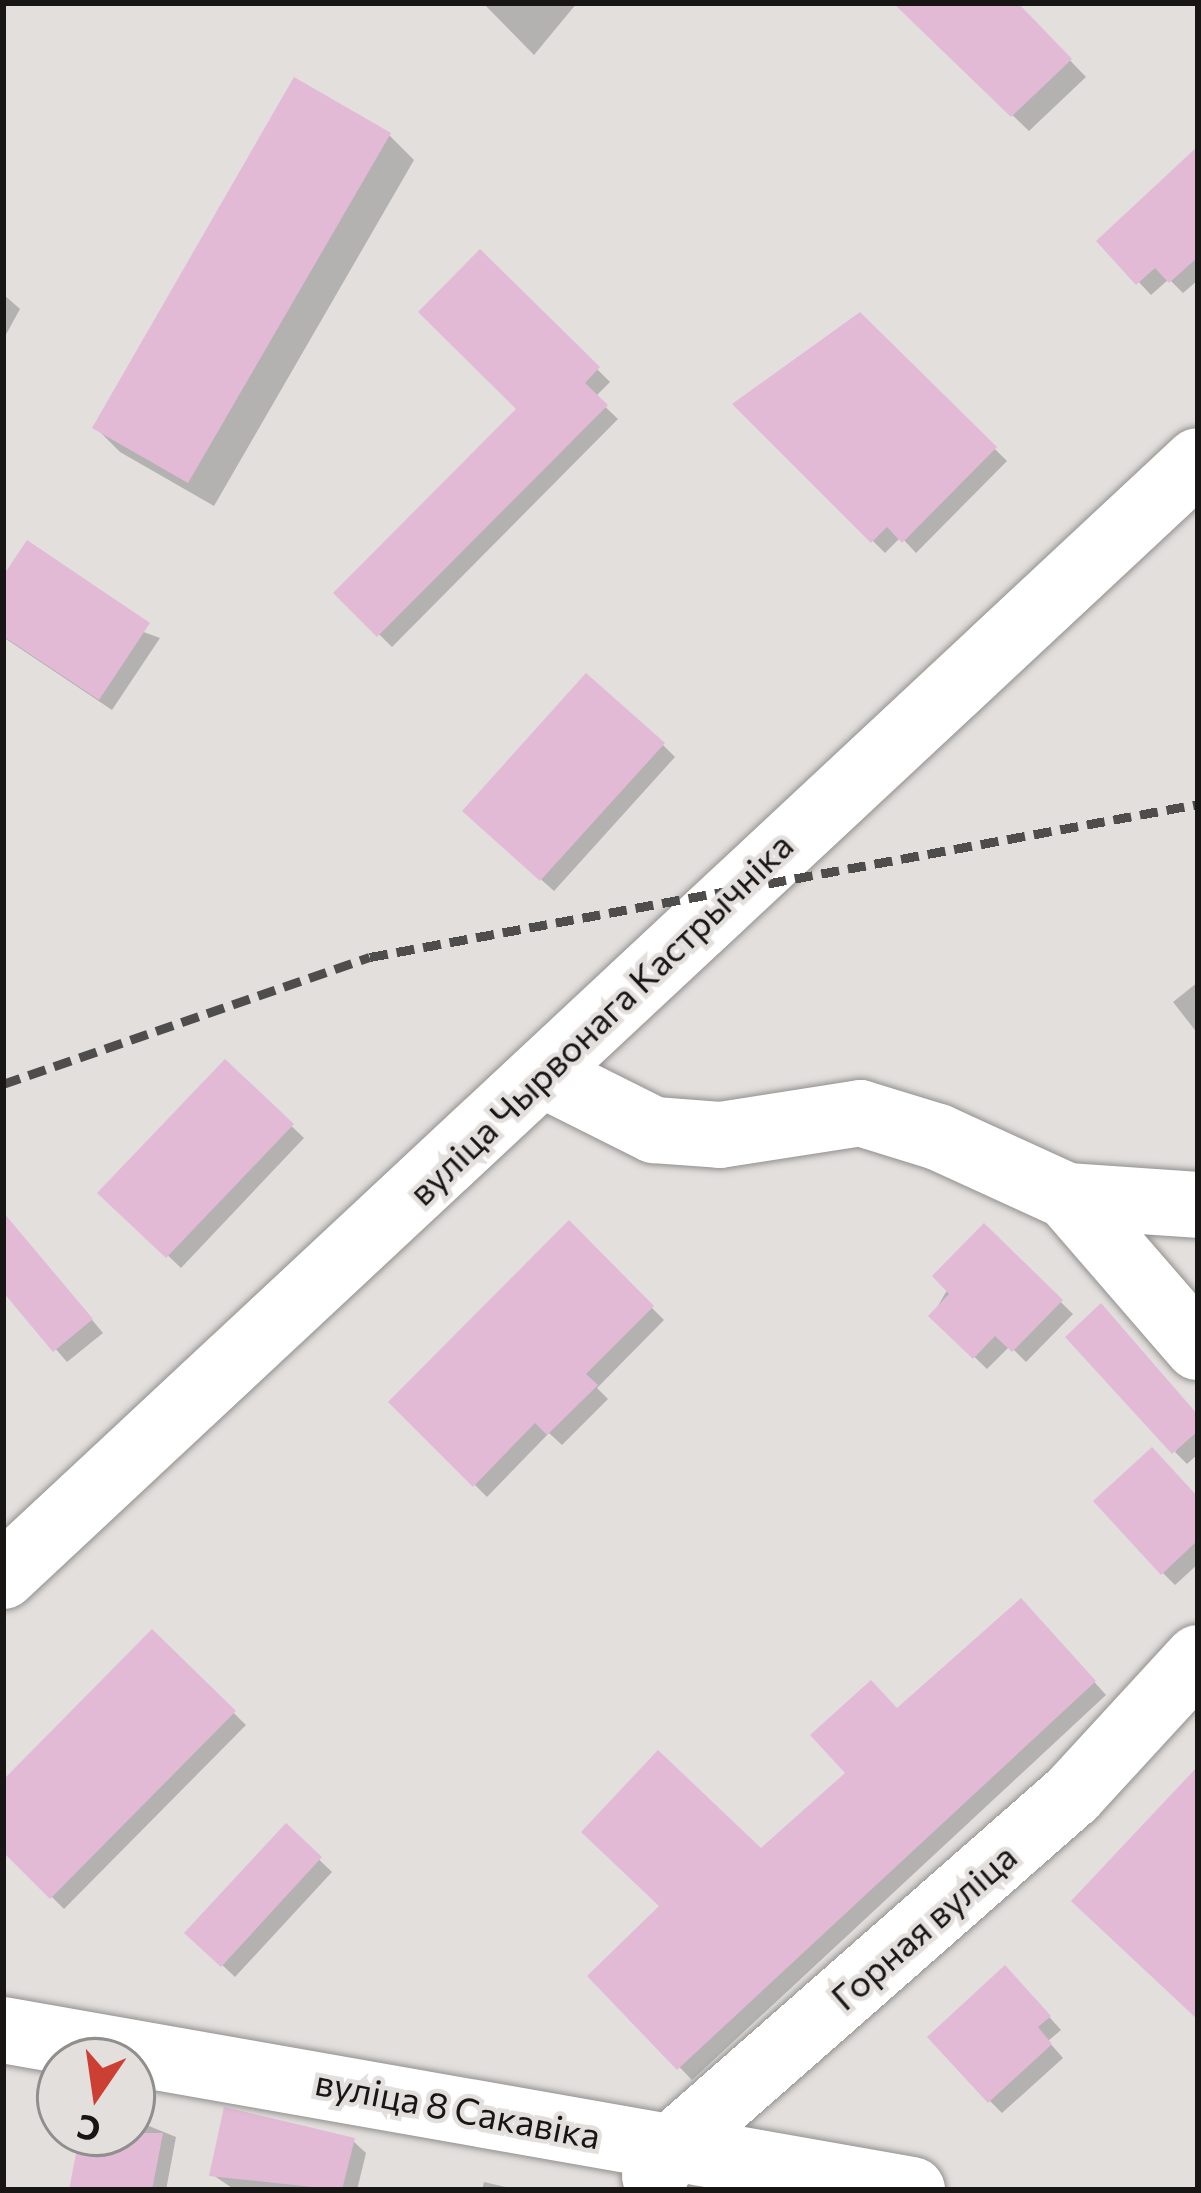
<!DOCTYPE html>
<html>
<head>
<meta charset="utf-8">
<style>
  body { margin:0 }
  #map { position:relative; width:1201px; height:2193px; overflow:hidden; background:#e2dfdd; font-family:Commissioner,sans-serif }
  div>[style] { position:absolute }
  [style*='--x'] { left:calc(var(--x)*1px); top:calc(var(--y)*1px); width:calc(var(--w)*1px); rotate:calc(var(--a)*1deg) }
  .shadow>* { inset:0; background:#0003 }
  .building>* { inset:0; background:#e3bad5 }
  .roads { filter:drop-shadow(0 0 3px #92908e) drop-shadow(0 0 3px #92908e) }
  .street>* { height:66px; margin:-33px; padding:0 33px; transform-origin:33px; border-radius:33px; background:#fff }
  .rail>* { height:9px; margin-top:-4.5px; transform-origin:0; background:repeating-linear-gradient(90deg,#4f4d4c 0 18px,transparent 0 27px) }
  span { translate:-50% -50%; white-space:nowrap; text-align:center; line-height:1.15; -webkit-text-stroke:9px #e2dfdd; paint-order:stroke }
  .street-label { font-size:36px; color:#171615 }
  .frame { position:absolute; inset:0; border:6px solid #171615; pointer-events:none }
  .north { position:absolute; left:36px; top:2037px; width:120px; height:120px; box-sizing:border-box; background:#e2dfdd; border:3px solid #918f8d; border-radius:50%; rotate:193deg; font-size:33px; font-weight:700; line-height:48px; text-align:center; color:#171615 }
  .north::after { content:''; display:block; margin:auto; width:42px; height:54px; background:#cc3f33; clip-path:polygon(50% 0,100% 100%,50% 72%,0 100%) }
</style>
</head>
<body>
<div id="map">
  <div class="shadow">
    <div style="clip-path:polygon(483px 3px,577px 3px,534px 55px)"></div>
    <div style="clip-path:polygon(931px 3px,1015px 3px,1086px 77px,1029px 131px,913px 19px)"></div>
    <div style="clip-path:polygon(389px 135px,414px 160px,214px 506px,120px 452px,95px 427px)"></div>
    <div style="clip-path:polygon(1198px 150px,1198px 280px,1183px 293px,1169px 279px,1151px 295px,1100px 241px)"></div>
    <div style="clip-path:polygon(480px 253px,610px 382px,595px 397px,618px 419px,392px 647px,337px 593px,520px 409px)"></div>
    <div style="clip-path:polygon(3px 294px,20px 309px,3px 340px)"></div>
    <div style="clip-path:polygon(860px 316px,1007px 461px,916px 553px,901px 537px,885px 553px,737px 405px)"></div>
    <div style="clip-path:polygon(3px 581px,160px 638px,112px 710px,3px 637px)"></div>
    <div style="clip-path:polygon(663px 745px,675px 757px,554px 891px,478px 823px)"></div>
    <div style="clip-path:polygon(1198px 982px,1198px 1034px,1173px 1002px)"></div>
    <div style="clip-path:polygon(225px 1063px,304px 1138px,181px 1268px,101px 1192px)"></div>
    <div style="clip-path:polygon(569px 1225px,664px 1320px,597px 1388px,608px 1399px,562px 1445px,549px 1433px,487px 1497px,392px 1402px)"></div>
    <div style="clip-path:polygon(984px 1227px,1073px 1314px,1026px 1362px,1010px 1346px,987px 1369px,932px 1316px)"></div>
    <div style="clip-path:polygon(37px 1254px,103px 1333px,67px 1362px,3px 1288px,3px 1260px)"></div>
    <div style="clip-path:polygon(1198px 1417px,1198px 1454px,1187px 1464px,1175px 1452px)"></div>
    <div style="clip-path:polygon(1198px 1500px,1198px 1564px,1175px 1585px,1163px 1573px)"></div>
    <div style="clip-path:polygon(1033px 1614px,1106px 1695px,692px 2080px,591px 1976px,761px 1852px,849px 1774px,897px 1712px)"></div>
    <div style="clip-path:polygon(152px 1633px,246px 1725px,64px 1909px,3px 1848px,3px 1784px)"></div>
    <div style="clip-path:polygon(286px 1828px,332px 1872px,235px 1977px,188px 1933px)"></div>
    <div style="clip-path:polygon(1017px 1981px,1061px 2030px,1048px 2041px,1063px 2058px,1002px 2113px,990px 2101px)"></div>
    <div style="clip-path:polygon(132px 2119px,176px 2137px,166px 2190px,72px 2190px,83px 2133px,132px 2133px)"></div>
    <div style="clip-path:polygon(353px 2141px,366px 2153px,357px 2190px,235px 2190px,213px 2175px)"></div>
    <div style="clip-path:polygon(484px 2182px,519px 2190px,482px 2190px)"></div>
  </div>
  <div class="building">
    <div style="clip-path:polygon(893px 3px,1018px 3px,1072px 59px,1011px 117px)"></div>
    <div style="clip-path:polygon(294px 77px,391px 133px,188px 483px,92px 428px)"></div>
    <div style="clip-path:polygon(1198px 146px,1198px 257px,1169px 283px,1155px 268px,1136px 285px,1096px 241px)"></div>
    <div style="clip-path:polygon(480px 249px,600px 367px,585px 383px,608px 405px,377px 637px,333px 593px,516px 409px,418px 312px)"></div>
    <div style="clip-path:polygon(860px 312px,997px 447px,902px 543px,887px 527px,871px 543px,732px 404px)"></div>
    <div style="clip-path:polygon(27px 540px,150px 623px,99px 700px,3px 636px,3px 576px)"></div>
    <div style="clip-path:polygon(586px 673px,665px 743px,540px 881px,462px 811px)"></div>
    <div style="clip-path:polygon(225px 1059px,294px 1124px,166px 1258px,97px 1193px)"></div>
    <div style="clip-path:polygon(3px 1212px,93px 1319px,53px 1352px,3px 1292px)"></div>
    <div style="clip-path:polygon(569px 1220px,654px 1306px,586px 1374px,598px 1385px,547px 1435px,535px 1423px,473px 1487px,388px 1402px)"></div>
    <div style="clip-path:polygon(984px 1223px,1063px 1300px,1012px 1352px,995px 1336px,973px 1359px,928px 1316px,949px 1294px,932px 1276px)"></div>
    <div style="clip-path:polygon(1101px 1303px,1198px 1415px,1198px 1431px,1172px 1454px,1065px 1337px)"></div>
    <div style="clip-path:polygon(1152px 1447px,1198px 1497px,1198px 1540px,1161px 1575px,1093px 1501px)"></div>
    <div style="clip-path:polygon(1021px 1598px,1096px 1681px,677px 2070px,587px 1976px,659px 1906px,581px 1832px,658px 1750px,761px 1848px,845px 1773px,810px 1735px,871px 1680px,897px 1708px)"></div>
    <div style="clip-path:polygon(152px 1629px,236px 1711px,50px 1899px,3px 1852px,3px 1780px)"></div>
    <div style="clip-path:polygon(1198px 1766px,1198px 2020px,1071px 1901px)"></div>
    <div style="clip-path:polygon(286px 1823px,322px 1857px,221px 1967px,184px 1933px)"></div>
    <div style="clip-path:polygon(1005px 1965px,1051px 2016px,1038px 2027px,1052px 2044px,988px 2103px,927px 2037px)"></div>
    <div style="clip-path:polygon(224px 2107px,355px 2138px,342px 2190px,209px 2176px)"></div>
    <div style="clip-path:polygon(80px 2133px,163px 2133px,152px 2190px,69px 2190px)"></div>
  </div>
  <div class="roads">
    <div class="street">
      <div style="--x:548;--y:1077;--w:119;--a:26.6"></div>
      <div style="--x:654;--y:1130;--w:66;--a:4.3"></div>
      <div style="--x:720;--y:1135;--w:142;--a:-8.9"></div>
      <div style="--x:860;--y:1113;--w:82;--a:17.1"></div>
      <div style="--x:938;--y:1137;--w:142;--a:24.6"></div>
      <div style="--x:1067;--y:1196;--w:200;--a:49.1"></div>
      <div style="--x:1067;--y:1196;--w:131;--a:3.9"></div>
      <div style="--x:3;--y:1576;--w:1634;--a:-43.02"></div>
      <div style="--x:3;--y:2030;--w:923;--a:9.98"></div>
      <div style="--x:655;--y:2176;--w:29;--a:-63"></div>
      <div style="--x:668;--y:2150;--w:538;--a:-41.31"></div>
      <div style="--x:1072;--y:1795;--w:186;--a:-47.4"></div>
    </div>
  </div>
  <div class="rail">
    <div style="--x:3;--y:1084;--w:388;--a:-19.1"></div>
    <div style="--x:370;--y:957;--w:842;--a:-10.47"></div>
  </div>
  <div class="street-label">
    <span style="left:600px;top:1018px;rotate:-44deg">вуліца Чырвонага Кастрычніка</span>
    <span style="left:923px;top:1926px;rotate:-41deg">Горная вуліца</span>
    <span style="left:458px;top:2108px;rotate:11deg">вуліца 8 Сакавіка</span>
  </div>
  <div class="frame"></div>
  <div class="north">С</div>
</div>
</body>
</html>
